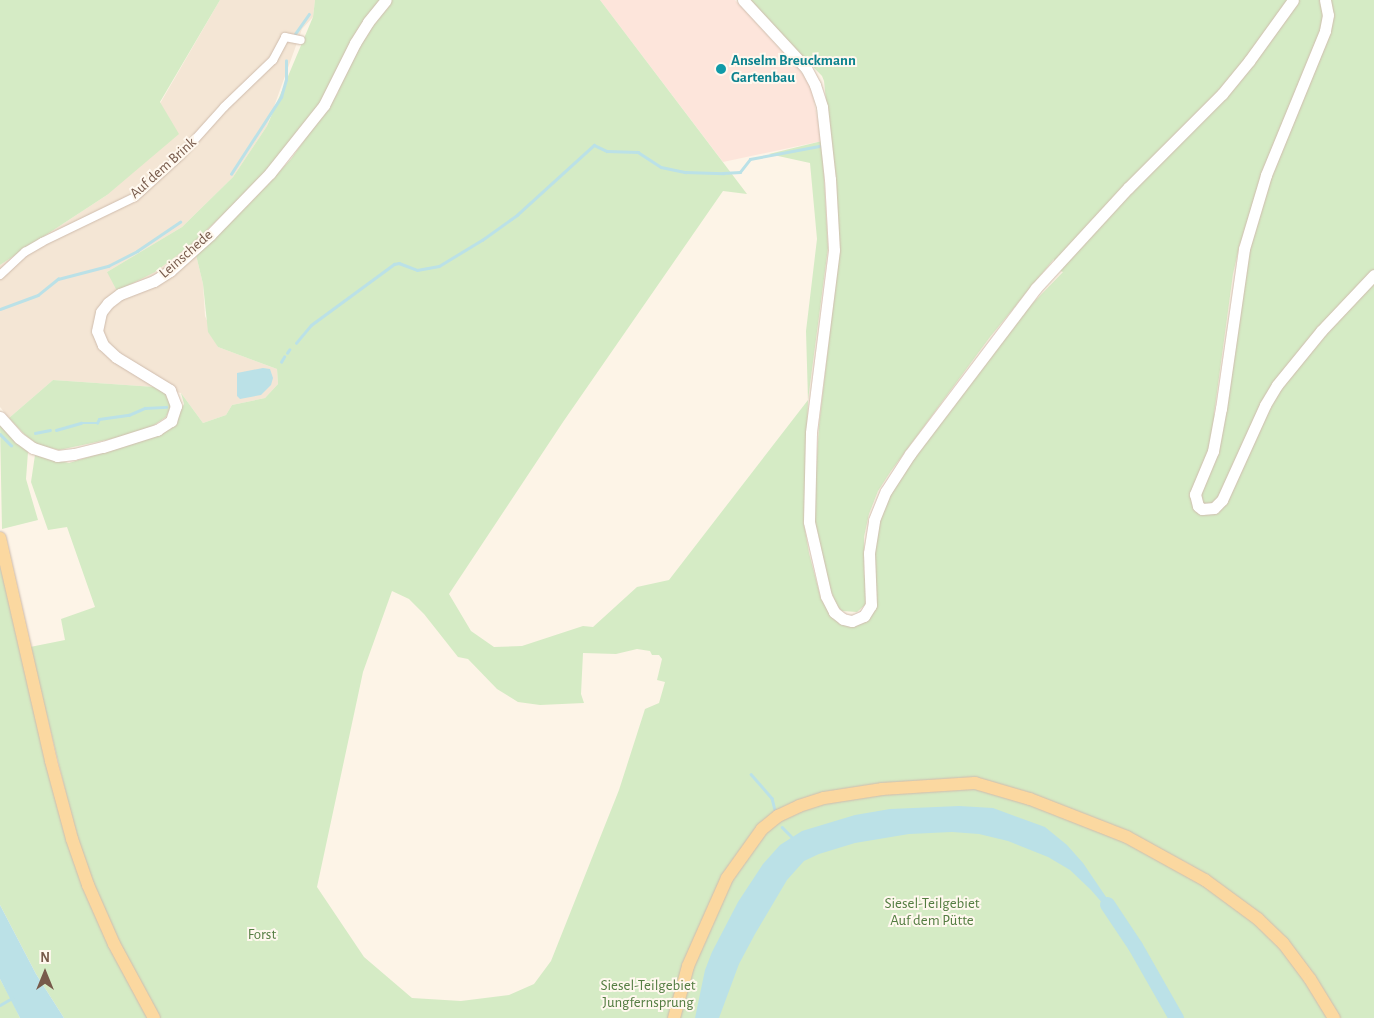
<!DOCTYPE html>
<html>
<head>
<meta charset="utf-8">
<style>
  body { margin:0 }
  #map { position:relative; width:1374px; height:1018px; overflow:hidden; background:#fdf4e7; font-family:"Alegreya Sans",sans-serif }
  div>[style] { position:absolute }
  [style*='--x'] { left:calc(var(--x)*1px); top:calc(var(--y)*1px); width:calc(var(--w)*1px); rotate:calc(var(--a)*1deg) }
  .residential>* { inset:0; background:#f4e6d5 }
  .commercial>* { inset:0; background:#fde5db }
  .green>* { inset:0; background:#d5ebc5 }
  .water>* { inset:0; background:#bbe1e7 }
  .stream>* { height:2.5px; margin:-1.25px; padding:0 1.25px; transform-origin:1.25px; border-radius:1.25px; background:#bbe1e7 }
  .river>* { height:15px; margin:-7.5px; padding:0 7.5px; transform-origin:7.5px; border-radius:7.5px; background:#bbe1e7 }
  .roads { filter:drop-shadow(0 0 1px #cfbcad) drop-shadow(0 0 1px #cfbcad) }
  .street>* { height:8px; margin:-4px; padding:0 4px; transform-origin:4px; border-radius:4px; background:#fff }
  .secondary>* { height:11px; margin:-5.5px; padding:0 5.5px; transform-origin:5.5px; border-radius:5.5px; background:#fff }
  .primary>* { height:12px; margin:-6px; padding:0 6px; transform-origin:6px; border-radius:6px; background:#fbd8a0 }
  .dots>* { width:14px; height:14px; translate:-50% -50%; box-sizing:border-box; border:2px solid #fff8ee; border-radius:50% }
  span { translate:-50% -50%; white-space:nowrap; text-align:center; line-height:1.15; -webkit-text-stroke:4px #fff8ee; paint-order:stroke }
  .culture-label { font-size:15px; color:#0d838f; font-weight:700 }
  .left { translate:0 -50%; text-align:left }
  .street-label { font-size:15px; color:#775a4b }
  .park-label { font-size:15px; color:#547d42 }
  .north { position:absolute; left:20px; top:948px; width:50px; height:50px; -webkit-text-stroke:4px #fff8ee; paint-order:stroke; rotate:0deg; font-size:14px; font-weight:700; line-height:20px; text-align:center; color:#775a4b }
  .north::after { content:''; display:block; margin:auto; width:18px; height:22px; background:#775a4b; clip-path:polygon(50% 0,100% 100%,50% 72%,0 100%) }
</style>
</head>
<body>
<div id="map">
  <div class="residential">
    <div style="clip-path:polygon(220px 0,315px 0,313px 17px,302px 29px,267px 126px,233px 177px,182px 227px,107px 272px,155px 272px,191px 245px,196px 255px,203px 284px,205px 316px,218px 347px,277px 369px,278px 384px,265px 398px,232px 405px,226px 415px,203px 423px,181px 393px,155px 387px,53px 380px,9px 418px,0 407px,0 265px,107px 195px)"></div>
  </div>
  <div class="commercial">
    <div style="clip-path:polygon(600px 0,735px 0,810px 82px,822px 141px,723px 162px)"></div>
  </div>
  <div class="green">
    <div style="clip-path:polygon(0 0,220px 0,160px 102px,179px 134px,107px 195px,0 265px)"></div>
    <div style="clip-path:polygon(evenodd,315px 0,600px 0,747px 194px,723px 191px,563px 422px,449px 594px,471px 631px,494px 647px,522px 646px,583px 626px,593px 627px,637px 587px,669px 580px,808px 400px,806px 331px,817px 239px,810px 163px,769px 154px,822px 141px,828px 248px,808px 400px,804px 524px,809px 553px,821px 599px,833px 616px,843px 625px,854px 626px,865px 621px,870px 617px,877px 603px,874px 559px,874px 536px,891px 490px,1001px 336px,1063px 272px,1053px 268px,1054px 259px,990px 337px,891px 471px,878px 491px,869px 514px,864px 537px,864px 570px,867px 597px,865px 605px,857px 612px,842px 611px,837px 606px,824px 574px,813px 520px,819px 426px,839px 252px,835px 250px,834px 178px,824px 81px,822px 76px,748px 0,1374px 0,1374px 1018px,1340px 1018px,1317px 979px,1287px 941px,1233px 895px,1189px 864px,1128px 834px,1127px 841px,1180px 870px,1228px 901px,1280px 945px,1307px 981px,1329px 1018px,160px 1018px,119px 942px,92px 884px,77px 838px,30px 647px,65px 640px,61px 619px,95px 607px,67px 527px,48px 530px,31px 482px,35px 455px,69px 463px,146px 439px,174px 422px,184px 404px,181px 393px,203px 423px,226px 415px,232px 405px,265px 398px,278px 384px,277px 369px,218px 347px,208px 332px,203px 284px,196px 255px,249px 204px,291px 159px,339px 91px,320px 107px,283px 158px,191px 245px,155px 272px,117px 291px,107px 272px,182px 227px,233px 177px,267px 126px,313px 17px,315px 0,1240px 243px,1250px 246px,1223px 417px,1214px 414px,1233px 274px,1240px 243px,315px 0,392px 591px,409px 599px,424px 614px,458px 657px,468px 659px,497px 689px,518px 702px,540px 705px,584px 703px,581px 694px,583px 653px,616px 654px,637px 649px,650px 651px,652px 655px,659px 655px,662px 659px,657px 680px,665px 682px,659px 703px,645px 709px,619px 790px,551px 961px,534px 984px,509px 995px,461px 1001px,412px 998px,364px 957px,317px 887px,363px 672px,392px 591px)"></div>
    <div style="clip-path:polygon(53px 380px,155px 387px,169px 390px,174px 400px,166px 417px,144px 432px,59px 450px,38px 445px,25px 435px,9px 418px)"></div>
    <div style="clip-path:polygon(0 425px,28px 452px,26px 479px,38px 520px,2px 529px)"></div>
    <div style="clip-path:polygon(0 558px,68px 840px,150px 1018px,64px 1018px,36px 974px,0 905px)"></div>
    <div style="clip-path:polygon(0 979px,11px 999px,20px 1018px,0 1018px)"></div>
  </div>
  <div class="water">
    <div style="clip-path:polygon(263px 368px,270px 369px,273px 378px,271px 385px,261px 395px,240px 399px,237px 396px,237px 373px)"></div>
    <div style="clip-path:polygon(959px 806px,993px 808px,1045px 827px,1067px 845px,1083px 863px,1121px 919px,1117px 920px,1091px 890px,1070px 870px,1048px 857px,1008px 841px,979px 834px,952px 832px,909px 834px,855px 843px,819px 854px,804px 861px,787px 880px,755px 934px,739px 964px,719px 1018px,695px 1018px,705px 970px,712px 952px,738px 902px,763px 864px,780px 845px,802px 831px,855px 815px,890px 809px)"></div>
    <div style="clip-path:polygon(0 905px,36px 974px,64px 1018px,20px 1018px,0 979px)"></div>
  </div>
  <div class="stream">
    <div style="--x:295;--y:34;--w:24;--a:-55"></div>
    <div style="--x:231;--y:174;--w:92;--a:-57"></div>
    <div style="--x:281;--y:97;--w:18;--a:-74"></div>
    <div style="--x:286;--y:80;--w:19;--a:-90"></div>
    <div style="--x:0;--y:309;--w:40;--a:-20.2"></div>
    <div style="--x:38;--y:295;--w:26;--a:-39"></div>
    <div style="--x:58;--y:279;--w:52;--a:-14.6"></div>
    <div style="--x:108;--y:266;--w:33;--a:-27"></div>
    <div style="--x:137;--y:251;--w:52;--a:-34"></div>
    <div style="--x:296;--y:343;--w:23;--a:-50"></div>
    <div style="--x:311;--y:325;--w:103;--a:-36.3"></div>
    <div style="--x:394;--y:264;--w:5;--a:-11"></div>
    <div style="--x:399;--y:263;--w:19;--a:21"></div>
    <div style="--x:417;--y:270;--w:22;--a:-10"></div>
    <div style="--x:439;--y:266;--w:50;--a:-31.2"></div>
    <div style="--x:482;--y:240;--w:43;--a:-35.5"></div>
    <div style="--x:517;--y:215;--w:104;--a:-42.3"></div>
    <div style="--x:594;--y:145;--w:14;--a:25"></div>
    <div style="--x:607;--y:151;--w:31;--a:2"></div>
    <div style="--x:638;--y:152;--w:27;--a:33"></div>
    <div style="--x:661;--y:167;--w:25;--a:12"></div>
    <div style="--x:685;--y:172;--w:38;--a:2"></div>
    <div style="--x:723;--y:173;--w:17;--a:-3"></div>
    <div style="--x:740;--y:172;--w:16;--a:-52"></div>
    <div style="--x:750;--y:159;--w:70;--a:-10.7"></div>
    <div style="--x:287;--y:353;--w:4;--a:-56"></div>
    <div style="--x:281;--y:362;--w:6;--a:-59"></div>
    <div style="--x:56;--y:430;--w:26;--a:-16"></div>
    <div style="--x:81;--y:423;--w:16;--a:0"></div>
    <div style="--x:97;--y:423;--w:4;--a:-63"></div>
    <div style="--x:99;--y:419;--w:30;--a:-8"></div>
    <div style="--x:129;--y:415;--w:17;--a:-24"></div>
    <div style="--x:145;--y:408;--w:21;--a:-3"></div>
    <div style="--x:35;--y:433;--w:15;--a:-11"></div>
    <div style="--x:0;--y:434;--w:16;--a:45"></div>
    <div style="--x:751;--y:774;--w:32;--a:49"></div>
    <div style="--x:772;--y:798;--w:12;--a:76"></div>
    <div style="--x:782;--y:827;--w:13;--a:45"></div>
    <div style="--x:0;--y:1005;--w:14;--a:-30"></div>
  </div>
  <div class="river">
    <div style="--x:1107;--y:904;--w:50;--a:56.3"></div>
    <div style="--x:1135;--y:946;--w:83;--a:60.3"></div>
  </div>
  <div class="roads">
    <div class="street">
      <div style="--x:0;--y:275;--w:34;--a:-43"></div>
      <div style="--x:25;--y:252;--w:20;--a:-30"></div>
      <div style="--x:42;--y:242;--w:103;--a:-25.8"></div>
      <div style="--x:135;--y:197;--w:62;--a:-42.4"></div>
      <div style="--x:181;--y:155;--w:64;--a:-48.1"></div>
      <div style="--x:224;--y:107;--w:68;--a:-43.8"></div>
      <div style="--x:273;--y:60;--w:26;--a:-62"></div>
      <div style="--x:285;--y:37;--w:16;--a:11"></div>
    </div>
    <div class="secondary">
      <div style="--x:743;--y:0;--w:93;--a:47.2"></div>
      <div style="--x:806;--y:68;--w:19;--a:62"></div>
      <div style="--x:815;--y:85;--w:23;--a:72"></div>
      <div style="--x:822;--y:107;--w:72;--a:83.7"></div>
      <div style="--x:830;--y:179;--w:71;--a:86.8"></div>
      <div style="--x:834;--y:250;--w:184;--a:97.2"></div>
      <div style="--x:811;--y:433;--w:89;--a:91.3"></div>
      <div style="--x:809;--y:522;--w:76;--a:77.1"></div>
      <div style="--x:826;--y:596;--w:18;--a:63"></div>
      <div style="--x:834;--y:612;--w:11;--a:38"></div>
      <div style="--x:843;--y:619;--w:9;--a:13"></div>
      <div style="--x:852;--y:621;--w:13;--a:-23"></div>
      <div style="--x:864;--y:616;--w:13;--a:-58"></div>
      <div style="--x:871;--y:605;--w:52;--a:-92.2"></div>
      <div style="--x:869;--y:553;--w:33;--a:-81"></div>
      <div style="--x:874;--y:520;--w:31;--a:-68"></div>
      <div style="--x:886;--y:491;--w:44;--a:-57"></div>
      <div style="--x:910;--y:454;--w:208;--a:-52.8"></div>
      <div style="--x:1036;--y:288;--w:136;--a:-47.4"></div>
      <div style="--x:1128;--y:188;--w:133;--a:-45"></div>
      <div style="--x:1222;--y:94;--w:43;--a:-50.7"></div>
      <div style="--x:1249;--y:61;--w:75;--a:-54.2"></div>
      <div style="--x:1325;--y:0;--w:15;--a:79"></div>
      <div style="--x:1328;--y:15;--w:16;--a:101"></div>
      <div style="--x:1325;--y:31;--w:156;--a:112.3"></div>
      <div style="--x:1266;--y:175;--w:77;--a:106.6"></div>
      <div style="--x:1244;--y:249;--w:161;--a:98.2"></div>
      <div style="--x:1221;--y:408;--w:44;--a:100.5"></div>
      <div style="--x:1213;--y:451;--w:47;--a:112.7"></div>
      <div style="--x:1195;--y:494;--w:12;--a:76"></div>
      <div style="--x:1198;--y:506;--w:5;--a:37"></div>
      <div style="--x:1202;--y:509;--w:12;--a:-5"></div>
      <div style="--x:1214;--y:508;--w:11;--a:-45"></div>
      <div style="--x:1222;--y:500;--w:104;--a:-65.6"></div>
      <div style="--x:1265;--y:405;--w:23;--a:-59"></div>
      <div style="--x:1277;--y:385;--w:70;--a:-50.8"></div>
      <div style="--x:1321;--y:331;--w:77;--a:-46.6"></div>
      <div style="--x:0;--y:417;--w:28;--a:48"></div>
      <div style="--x:19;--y:438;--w:17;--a:36"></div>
      <div style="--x:33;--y:448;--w:25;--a:18"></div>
      <div style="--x:57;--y:456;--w:17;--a:-7"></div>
      <div style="--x:74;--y:454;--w:30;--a:-14"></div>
      <div style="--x:103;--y:447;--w:57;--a:-17.5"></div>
      <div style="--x:157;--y:430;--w:17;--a:-33"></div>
      <div style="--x:171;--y:421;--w:16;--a:-72"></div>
      <div style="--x:176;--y:406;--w:17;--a:-111"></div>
      <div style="--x:170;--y:390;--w:63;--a:-148.6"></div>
      <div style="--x:116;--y:357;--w:18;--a:-137"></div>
      <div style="--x:103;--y:345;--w:15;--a:-113"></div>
      <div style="--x:97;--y:331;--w:19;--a:-78"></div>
      <div style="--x:101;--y:312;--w:11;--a:-52"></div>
      <div style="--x:108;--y:303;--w:15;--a:-37"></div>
      <div style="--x:120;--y:294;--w:36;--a:-21"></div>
      <div style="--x:154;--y:281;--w:19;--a:-32"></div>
      <div style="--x:170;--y:271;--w:54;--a:-42"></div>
      <div style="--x:210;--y:235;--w:86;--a:-45.9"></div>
      <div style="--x:270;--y:173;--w:87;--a:-51.5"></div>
      <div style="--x:324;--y:105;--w:69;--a:-63.4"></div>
      <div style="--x:355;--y:43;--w:25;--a:-58"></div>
      <div style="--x:368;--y:22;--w:28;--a:-51"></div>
    </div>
    <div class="primary">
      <div style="--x:0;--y:538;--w:229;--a:77.1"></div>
      <div style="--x:51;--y:761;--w:81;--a:74.9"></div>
      <div style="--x:72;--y:839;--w:49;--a:70.8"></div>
      <div style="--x:88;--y:885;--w:64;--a:66.2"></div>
      <div style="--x:114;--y:944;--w:84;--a:61.6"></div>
      <div style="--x:674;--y:1018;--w:54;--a:-74.9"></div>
      <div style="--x:688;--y:966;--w:96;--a:-66.1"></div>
      <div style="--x:727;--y:878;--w:60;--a:-54.5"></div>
      <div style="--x:762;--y:829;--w:21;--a:-39"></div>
      <div style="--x:778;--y:816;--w:23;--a:-25"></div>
      <div style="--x:799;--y:806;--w:26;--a:-18"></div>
      <div style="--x:824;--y:798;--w:59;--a:-8.8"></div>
      <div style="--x:882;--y:789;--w:93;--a:-3.7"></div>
      <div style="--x:975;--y:783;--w:57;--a:16.2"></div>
      <div style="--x:1030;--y:799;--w:104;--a:21.4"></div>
      <div style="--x:1127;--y:837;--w:89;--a:28.9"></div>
      <div style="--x:1205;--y:880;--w:66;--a:36.3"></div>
      <div style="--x:1258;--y:919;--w:35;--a:44"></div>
      <div style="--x:1283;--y:943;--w:45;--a:53.1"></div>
      <div style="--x:1310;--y:979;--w:46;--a:58.4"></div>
    </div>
  </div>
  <div class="dots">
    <div style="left:721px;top:69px;background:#0f9aa8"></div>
  </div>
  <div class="culture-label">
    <span class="left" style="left:731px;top:69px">Anselm Breuckmann<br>Gartenbau</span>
  </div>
  <div class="street-label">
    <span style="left:163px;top:168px;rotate:-42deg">Auf dem Brink</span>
    <span style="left:186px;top:254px;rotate:-41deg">Leinschede</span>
  </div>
  <div class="park-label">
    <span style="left:932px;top:912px">Siesel-Teilgebiet<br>Auf dem Pütte</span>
    <span style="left:262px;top:935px">Forst</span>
    <span style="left:648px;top:994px">Siesel-Teilgebiet<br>Jungfernsprung</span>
  </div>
  <div class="north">N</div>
</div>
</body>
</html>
